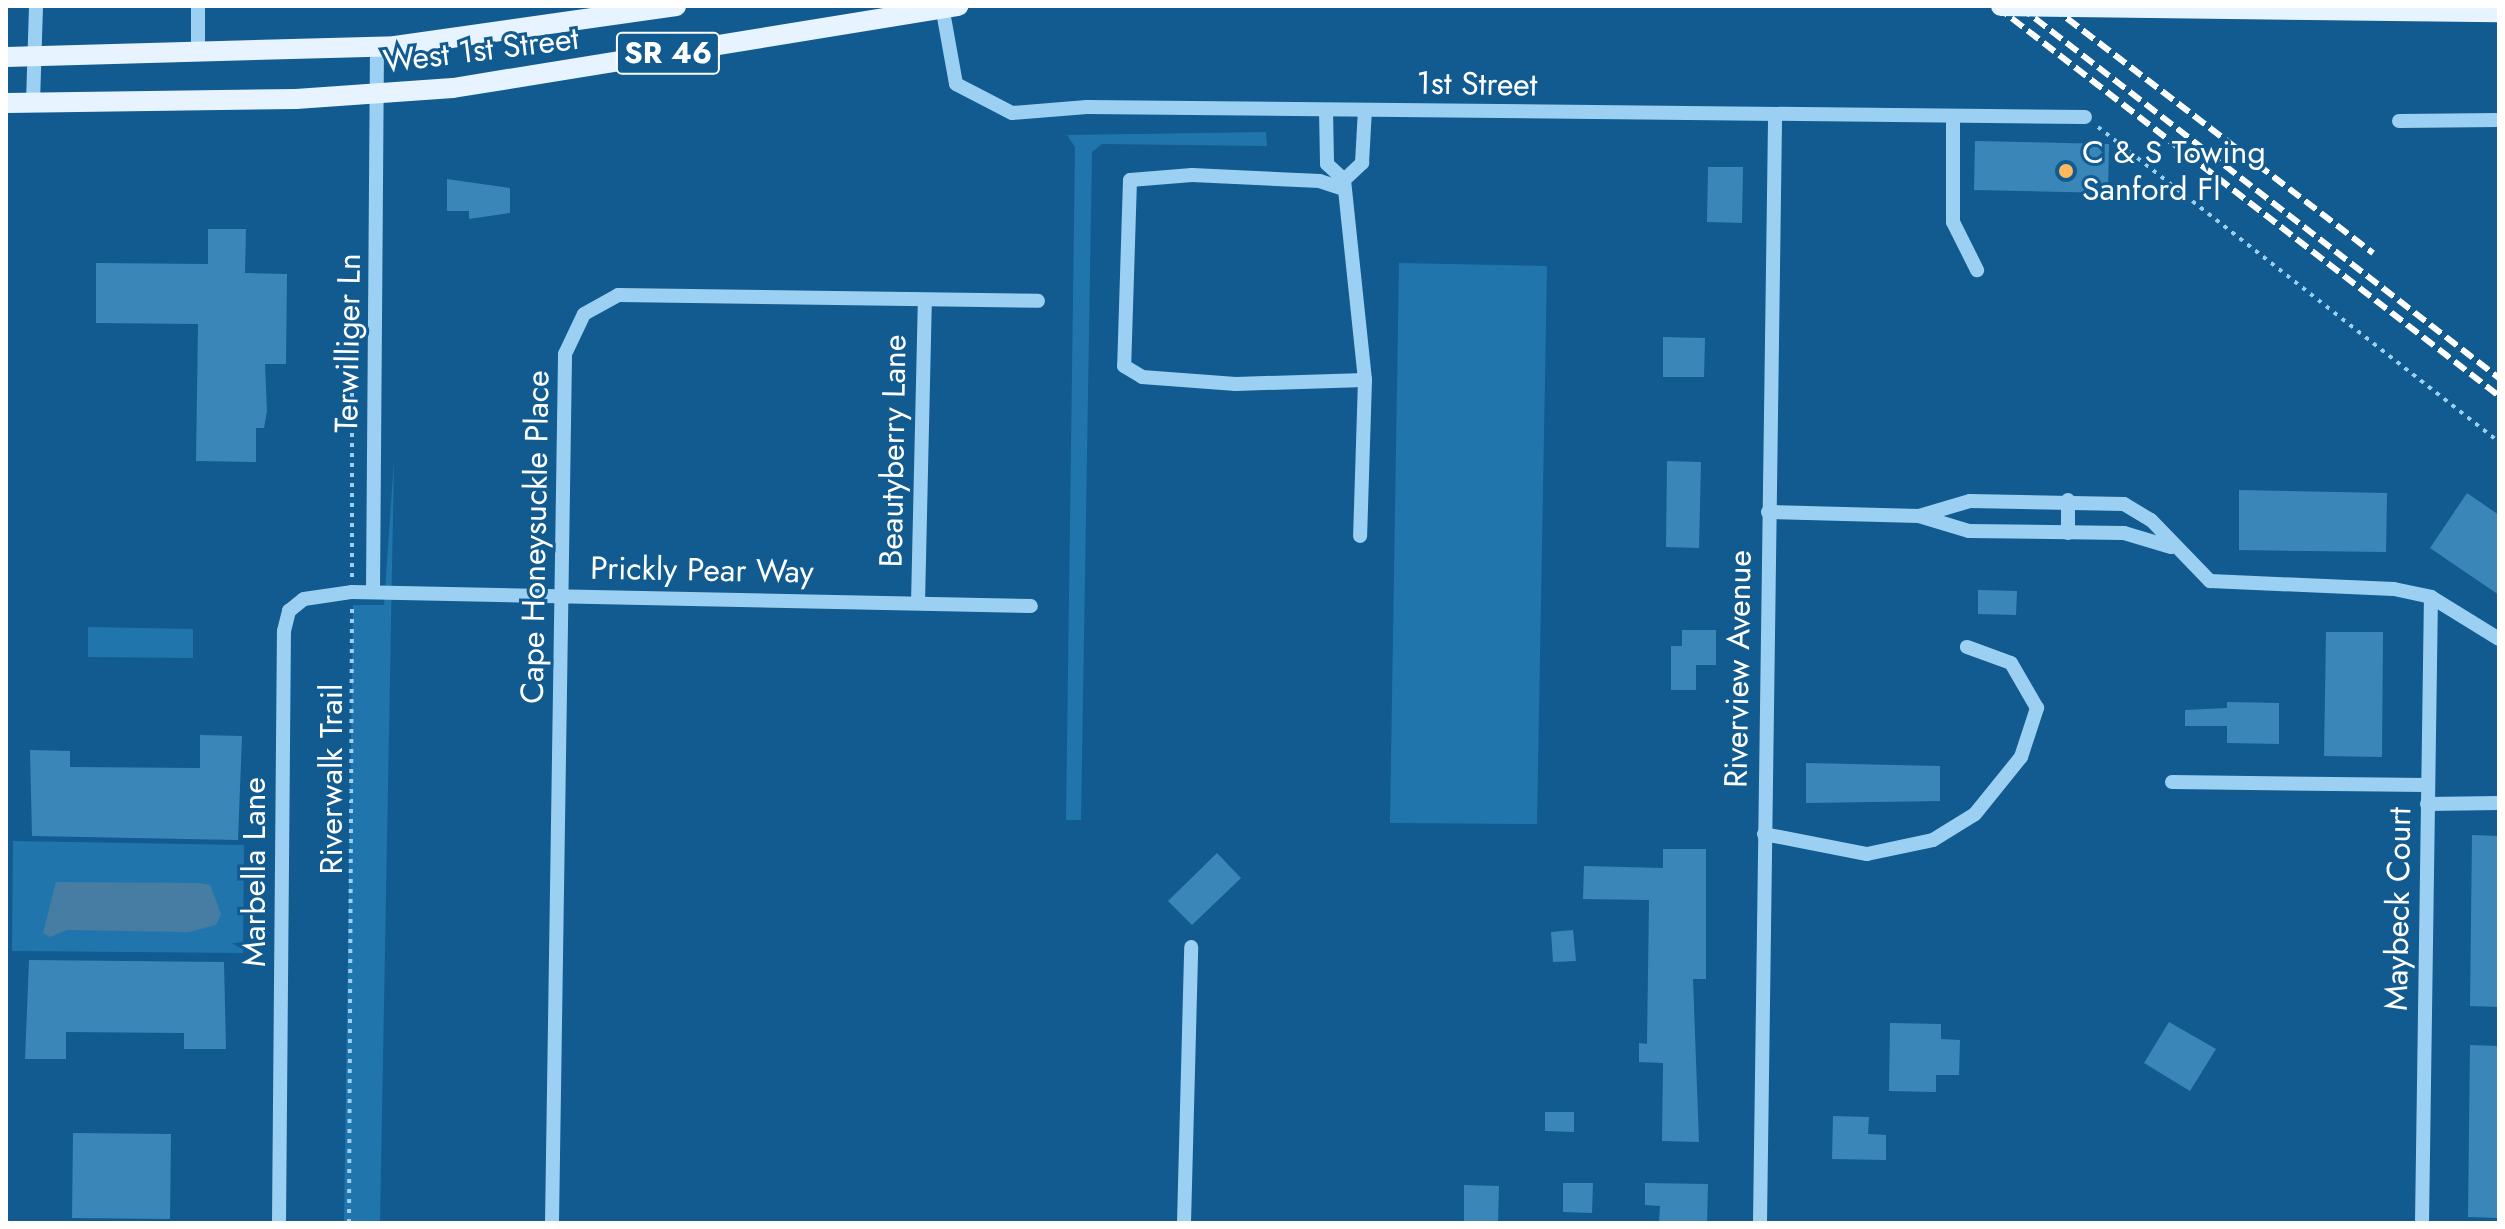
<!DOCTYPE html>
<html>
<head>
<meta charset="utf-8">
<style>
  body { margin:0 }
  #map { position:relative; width:2505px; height:1229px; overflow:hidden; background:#115b90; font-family:Jost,sans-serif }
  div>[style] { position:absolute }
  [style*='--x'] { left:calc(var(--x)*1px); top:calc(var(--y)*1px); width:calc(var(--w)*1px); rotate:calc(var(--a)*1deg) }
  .green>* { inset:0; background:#2075ad }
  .water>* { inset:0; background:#487da3 }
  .building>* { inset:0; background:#3a86b9 }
  .path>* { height:4px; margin-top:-2px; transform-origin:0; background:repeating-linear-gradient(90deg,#9cd0f2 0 4px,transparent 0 10px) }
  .minor>* { height:14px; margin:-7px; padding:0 7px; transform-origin:7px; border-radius:7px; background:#9cd0f2 }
  .major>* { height:20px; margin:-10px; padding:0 10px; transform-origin:10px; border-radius:10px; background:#e7f4ff }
  .rail>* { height:6px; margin-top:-3px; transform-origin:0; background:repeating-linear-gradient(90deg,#fff 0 14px,transparent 0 20px) }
  .major-bridge>* { height:20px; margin:-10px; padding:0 10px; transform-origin:10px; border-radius:10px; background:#e7f4ff }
  .dots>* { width:22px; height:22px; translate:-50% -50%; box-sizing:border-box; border:4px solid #115b90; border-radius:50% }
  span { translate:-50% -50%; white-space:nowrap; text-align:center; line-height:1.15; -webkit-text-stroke:6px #115b90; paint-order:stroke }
  .shield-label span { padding:2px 6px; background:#115b90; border:2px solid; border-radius:6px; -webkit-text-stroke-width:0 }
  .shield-label { font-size:30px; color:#fff; font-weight:700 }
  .street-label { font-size:32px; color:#fff }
  .poi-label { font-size:32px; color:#fff }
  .left { translate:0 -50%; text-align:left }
  .frame { position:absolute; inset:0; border:8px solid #fff; pointer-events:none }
</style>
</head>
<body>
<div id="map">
  <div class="green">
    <div style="clip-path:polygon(1266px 132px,1267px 146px,1102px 144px,1092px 152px,1081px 820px,1066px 820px,1075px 147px,1067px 135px)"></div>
    <div style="clip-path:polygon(1399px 263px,1547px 266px,1537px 824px,1390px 823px)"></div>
    <div style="clip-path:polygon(394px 460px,380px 1223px,344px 1223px,353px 605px,384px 605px)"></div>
    <div style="clip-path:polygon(88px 627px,193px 629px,193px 658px,88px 657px)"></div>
    <div style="clip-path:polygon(13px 841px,244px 845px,243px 953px,12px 951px)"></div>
  </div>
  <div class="water">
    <div style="clip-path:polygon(56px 882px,199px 883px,210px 885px,221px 914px,216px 925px,189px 932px,67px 930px,50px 937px,43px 933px)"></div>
  </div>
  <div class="building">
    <div style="clip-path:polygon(1975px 141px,2109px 144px,2108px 193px,1974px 190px)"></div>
    <div style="clip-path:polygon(1708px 167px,1743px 167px,1742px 223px,1707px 222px)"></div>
    <div style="clip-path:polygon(447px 179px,510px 188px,510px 213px,469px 219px,469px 211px,447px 211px)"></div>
    <div style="clip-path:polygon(208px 229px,246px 229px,245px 273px,287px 274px,286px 364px,265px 364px,267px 411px,264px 428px,256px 428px,256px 462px,196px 461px,198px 324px,96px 323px,96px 263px,208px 264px)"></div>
    <div style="clip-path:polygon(1663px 337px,1705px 338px,1704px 377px,1663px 377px)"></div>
    <div style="clip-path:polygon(1667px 461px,1701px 462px,1699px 548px,1666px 547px)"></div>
    <div style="clip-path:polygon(2239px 490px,2387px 493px,2386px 552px,2239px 550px)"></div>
    <div style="clip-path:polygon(2467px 493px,2499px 515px,2499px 595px,2430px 548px)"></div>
    <div style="clip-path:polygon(1978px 590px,2017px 591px,2016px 615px,1978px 614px)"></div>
    <div style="clip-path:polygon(1682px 630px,1716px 630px,1716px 665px,1696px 665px,1696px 690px,1671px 690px,1671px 646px,1682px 646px)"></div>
    <div style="clip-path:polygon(2326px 632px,2383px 632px,2382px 757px,2324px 756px)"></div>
    <div style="clip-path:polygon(2227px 702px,2279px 703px,2279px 744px,2227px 743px,2227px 726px,2185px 726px,2185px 710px,2227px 708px)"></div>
    <div style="clip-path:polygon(200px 735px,242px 736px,238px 840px,32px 836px,30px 750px,70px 751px,70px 767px,200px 768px)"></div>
    <div style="clip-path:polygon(1806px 763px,1940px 766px,1940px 801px,1806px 803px)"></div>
    <div style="clip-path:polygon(2472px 835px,2499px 836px,2499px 1007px,2470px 1006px)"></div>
    <div style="clip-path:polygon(1663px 849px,1706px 849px,1706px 979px,1693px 979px,1699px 1142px,1662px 1141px,1663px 1063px,1639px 1062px,1639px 1043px,1647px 1044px,1649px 900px,1583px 899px,1584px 866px,1663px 868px)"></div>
    <div style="clip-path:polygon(1217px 853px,1241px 878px,1192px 925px,1168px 901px)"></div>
    <div style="clip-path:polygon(1573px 930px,1576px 961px,1553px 962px,1551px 932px)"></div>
    <div style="clip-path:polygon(29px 960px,224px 962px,226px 1049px,184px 1049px,184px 1033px,66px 1032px,66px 1059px,25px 1059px)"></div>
    <div style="clip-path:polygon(2169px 1022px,2216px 1049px,2190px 1091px,2144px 1063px)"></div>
    <div style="clip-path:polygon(1890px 1023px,1941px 1024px,1941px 1039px,1960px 1040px,1959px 1075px,1936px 1075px,1936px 1092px,1889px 1091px)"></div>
    <div style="clip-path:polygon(2470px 1045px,2499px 1046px,2499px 1218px,2468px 1217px)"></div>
    <div style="clip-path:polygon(1545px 1112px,1574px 1112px,1574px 1132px,1545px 1131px)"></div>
    <div style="clip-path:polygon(1833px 1116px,1869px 1117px,1868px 1134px,1886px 1135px,1886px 1160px,1832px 1159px)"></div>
    <div style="clip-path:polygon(73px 1133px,171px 1134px,170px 1219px,72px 1218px)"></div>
    <div style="clip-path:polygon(1563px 1183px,1593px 1183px,1592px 1213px,1563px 1212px)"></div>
    <div style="clip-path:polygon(1645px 1183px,1708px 1184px,1707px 1223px,1659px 1222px,1660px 1206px,1645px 1205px)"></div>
    <div style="clip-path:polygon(1464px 1185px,1499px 1186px,1498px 1223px,1464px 1223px)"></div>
  </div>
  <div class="path">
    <div style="--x:2098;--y:127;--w:510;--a:38.15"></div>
    <div style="--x:352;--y:577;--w:242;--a:-90"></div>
    <div style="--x:349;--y:1223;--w:614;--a:-89.72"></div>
  </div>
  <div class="minor">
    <div style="--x:198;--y:6;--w:48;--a:90"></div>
    <div style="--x:942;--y:6;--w:79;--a:79.8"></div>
    <div style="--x:956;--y:84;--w:63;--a:27.4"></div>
    <div style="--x:1012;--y:113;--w:75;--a:-4.6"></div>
    <div style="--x:1087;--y:107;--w:998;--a:0.57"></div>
    <div style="--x:33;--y:102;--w:96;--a:-88.2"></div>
    <div style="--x:1326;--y:110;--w:54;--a:88.9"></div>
    <div style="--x:1327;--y:164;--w:23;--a:43"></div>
    <div style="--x:1344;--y:180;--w:25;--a:-43"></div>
    <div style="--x:1362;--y:163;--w:53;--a:-86.8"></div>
    <div style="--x:1953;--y:117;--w:105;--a:90"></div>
    <div style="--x:1953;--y:222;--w:54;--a:63.4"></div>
    <div style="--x:2399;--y:121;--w:100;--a:-0.6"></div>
    <div style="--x:1344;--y:180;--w:201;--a:84"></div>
    <div style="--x:1365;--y:380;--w:156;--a:91.8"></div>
    <div style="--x:1344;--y:189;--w:25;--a:-162"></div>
    <div style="--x:1320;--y:181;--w:128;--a:-177.3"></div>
    <div style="--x:1192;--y:175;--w:62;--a:175.4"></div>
    <div style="--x:1130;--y:180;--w:186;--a:91.8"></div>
    <div style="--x:1124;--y:366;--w:21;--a:31"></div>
    <div style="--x:1142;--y:377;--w:94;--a:4.3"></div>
    <div style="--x:1236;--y:384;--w:129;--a:-1.8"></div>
    <div style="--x:2068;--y:500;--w:33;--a:90"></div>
    <div style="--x:1768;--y:512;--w:151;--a:1.5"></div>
    <div style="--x:1919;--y:516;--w:52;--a:16.7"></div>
    <div style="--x:1969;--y:531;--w:155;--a:0.7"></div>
    <div style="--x:2124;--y:533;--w:49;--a:16.6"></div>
    <div style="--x:1919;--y:516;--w:53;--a:-16.4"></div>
    <div style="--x:1970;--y:501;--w:154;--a:1.1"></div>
    <div style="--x:2124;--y:504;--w:31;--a:31"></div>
    <div style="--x:2151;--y:520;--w:85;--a:46"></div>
    <div style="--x:2210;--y:581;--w:184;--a:2.5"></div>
    <div style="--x:2394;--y:589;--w:38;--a:12"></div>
    <div style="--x:2431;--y:597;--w:80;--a:31.7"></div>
    <div style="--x:373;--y:592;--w:545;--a:-89.58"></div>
    <div style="--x:918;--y:603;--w:303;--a:-88.7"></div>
    <div style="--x:2172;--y:782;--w:255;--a:0.7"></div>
    <div style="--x:2427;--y:804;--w:72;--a:-0.8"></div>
    <div style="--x:1764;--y:834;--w:105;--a:11"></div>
    <div style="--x:1867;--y:854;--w:67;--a:-12"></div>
    <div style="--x:1933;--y:840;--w:49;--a:-31.8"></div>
    <div style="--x:1975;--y:814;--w:73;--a:-51.1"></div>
    <div style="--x:2021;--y:757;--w:52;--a:-71.9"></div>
    <div style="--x:2037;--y:708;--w:52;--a:-120"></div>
    <div style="--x:2011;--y:663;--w:47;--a:-160"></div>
    <div style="--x:279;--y:1223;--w:592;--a:-89.52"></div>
    <div style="--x:284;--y:631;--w:21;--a:-76"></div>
    <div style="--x:289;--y:611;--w:19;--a:-39"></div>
    <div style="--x:304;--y:599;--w:49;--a:-8.3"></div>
    <div style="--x:352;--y:592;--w:679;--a:1.18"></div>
    <div style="--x:552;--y:1223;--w:869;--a:-89.14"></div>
    <div style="--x:565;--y:354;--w:44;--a:-64.6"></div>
    <div style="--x:584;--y:314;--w:39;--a:-29"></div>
    <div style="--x:618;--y:295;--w:420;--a:0.8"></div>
    <div style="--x:1184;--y:1223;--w:276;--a:-88.5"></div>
    <div style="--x:1760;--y:1223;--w:1108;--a:-89.22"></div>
    <div style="--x:2422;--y:1223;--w:626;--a:-89.18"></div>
  </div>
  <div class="major">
    <div style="--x:2151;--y:8;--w:348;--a:0.7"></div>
    <div style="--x:6;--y:57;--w:389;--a:-1.6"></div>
    <div style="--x:395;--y:46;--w:284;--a:-8.1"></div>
    <div style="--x:6;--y:103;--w:290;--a:-0.8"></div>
    <div style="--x:296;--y:99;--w:157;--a:-4"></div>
    <div style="--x:453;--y:88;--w:512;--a:-9.22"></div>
  </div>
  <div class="rail">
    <div style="--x:1996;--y:6;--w:636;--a:37.79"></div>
    <div style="--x:2019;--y:6;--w:607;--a:37.78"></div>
    <div style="--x:2051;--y:6;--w:406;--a:37.5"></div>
  </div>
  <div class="major-bridge">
    <div style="--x:2001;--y:6;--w:150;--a:0.8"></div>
  </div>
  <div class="dots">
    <div style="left:2066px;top:171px;background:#ffb95d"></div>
  </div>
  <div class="shield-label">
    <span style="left:668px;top:53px">SR 46</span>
  </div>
  <div class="street-label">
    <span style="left:481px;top:50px;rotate:-7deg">West 1st Street</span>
    <span style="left:1477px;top:84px;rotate:1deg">1st Street</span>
    <span style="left:348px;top:343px;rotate:-89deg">Terwilliger Ln</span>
    <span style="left:893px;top:451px;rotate:-89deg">Beautyberry Lane</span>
    <span style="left:535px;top:537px;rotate:-89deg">Cape Honeysuckle Place</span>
    <span style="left:702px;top:570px;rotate:1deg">Prickly Pear Way</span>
    <span style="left:1738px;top:669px;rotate:-89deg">Riverview Avenue</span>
    <span style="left:331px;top:779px;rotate:-90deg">Riverwalk Trail</span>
    <span style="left:254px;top:872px;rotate:-90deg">Marbella Lane</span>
    <span style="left:2398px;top:909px;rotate:-89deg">Maybeck Court</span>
  </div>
  <div class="poi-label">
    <span class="left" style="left:2082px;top:171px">C &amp; S Towing<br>Sanford Fl</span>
  </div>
  <div class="frame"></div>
</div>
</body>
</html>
